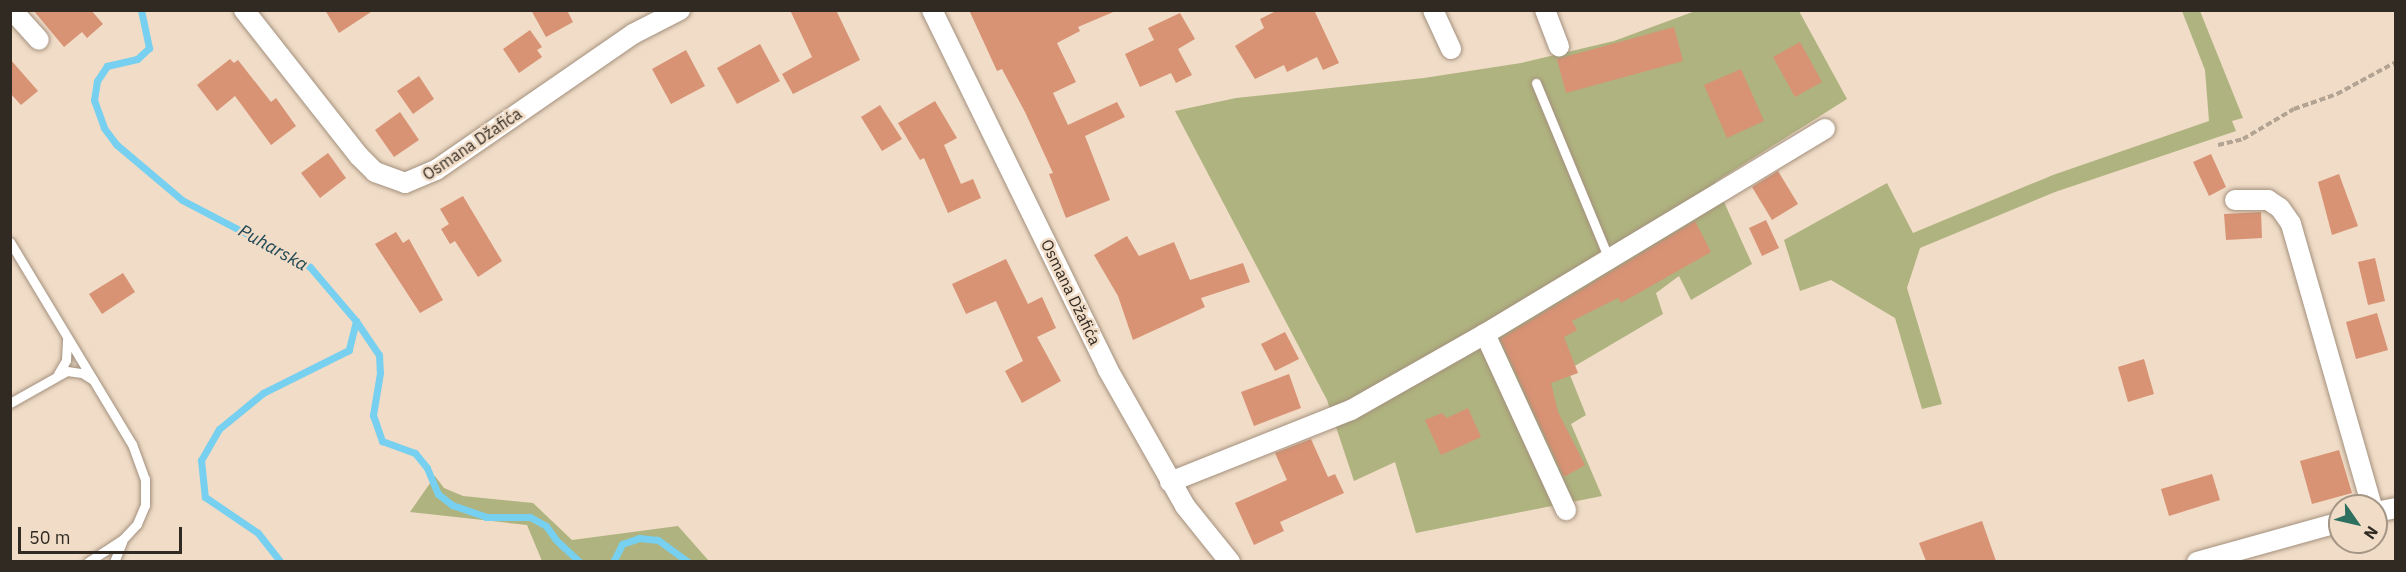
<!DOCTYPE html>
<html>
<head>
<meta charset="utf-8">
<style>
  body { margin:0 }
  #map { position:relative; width:2406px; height:572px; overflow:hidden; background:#f0dcc7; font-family:"IBM Plex Sans",sans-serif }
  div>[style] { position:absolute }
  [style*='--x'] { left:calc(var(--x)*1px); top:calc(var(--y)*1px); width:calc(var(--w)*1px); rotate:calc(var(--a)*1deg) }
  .green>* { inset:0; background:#afb37f }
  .stream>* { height:7px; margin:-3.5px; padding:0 3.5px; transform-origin:3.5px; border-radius:3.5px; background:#77d0ef }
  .building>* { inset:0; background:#d89274 }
  .path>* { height:4px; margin-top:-2px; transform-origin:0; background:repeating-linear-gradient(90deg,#b3a392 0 6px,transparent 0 9px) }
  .roads { filter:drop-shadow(0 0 2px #a3907d) drop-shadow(0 0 2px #a3907d) }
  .lane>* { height:9px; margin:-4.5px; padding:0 4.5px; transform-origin:4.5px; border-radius:4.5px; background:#fff }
  .street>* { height:20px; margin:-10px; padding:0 10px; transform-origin:10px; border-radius:10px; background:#fff }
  span { translate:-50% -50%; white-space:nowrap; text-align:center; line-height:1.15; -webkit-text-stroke:5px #f0dcc7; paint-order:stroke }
  .street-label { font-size:16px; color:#312a22 }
  .water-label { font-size:18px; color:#1f4754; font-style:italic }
  .frame { position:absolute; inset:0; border:12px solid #312a22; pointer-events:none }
  .north { position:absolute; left:2328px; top:494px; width:60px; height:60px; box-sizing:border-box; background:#f0dcc7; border:2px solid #a49585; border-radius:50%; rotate:124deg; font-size:16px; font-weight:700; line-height:24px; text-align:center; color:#312a22 }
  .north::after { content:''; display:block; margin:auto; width:21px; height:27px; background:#2d7060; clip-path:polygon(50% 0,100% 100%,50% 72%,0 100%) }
  .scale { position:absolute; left:18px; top:527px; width:164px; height:27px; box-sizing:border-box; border:3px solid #312a22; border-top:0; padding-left:8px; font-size:18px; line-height:21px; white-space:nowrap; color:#312a22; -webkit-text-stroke:4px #f0dcc7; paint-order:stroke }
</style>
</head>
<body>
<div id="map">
  <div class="green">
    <div style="clip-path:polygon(1698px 10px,1799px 11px,1847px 99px,1715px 182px,1752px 264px,1691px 300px,1679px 276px,1656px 293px,1663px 314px,1568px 370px,1586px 415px,1571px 424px,1602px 496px,1416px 533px,1395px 462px,1354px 481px,1327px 400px,1175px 111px,1236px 98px,1424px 78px,1521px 63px,1614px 41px)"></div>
    <div style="clip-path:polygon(2182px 11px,2200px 11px,2243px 118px,2232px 121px,2236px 131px,2055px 192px,1920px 248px,1907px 288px,1942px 404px,1922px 409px,1895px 318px,1831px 280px,1800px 291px,1784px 240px,1887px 183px,1913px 233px,2053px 175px,2209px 121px,2205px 70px)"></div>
    <div style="clip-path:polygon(435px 476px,444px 488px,463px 496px,533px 503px,572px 540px,678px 526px,709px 561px,542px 561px,527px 525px,410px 512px)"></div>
  </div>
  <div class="stream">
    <div style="--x:141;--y:10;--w:39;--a:78"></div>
    <div style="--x:149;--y:48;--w:16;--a:137"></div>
    <div style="--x:137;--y:59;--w:31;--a:167"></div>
    <div style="--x:107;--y:66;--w:18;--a:124"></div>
    <div style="--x:97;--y:81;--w:19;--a:99"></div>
    <div style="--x:94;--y:100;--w:30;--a:70"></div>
    <div style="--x:104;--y:128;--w:21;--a:53"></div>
    <div style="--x:117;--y:145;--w:85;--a:40.2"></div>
    <div style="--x:182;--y:200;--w:144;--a:27.6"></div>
    <div style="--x:310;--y:267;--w:71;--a:49.6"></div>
    <div style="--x:356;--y:321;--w:30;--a:104"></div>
    <div style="--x:349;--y:350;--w:96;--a:153.4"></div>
    <div style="--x:263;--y:393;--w:57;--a:140.7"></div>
    <div style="--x:219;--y:429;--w:36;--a:120"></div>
    <div style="--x:201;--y:460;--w:37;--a:84"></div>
    <div style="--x:205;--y:497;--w:64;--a:34.2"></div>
    <div style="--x:258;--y:533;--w:37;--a:52"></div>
    <div style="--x:356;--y:321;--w:41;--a:55.9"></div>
    <div style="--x:379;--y:355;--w:18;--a:87"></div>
    <div style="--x:380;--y:373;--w:43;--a:99.5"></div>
    <div style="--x:373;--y:415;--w:28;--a:71"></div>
    <div style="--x:382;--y:441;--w:35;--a:20"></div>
    <div style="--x:415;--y:453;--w:19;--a:51"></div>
    <div style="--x:427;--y:468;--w:28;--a:67"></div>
    <div style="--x:438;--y:494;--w:18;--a:38"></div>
    <div style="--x:452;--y:505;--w:36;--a:19"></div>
    <div style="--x:486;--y:517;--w:44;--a:0"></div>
    <div style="--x:530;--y:517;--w:18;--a:29"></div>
    <div style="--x:546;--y:526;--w:17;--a:54"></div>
    <div style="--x:556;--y:540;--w:33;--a:43"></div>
    <div style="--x:613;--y:562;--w:20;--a:-63"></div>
    <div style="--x:622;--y:544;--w:18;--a:-19"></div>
    <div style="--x:639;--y:538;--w:19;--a:6"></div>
    <div style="--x:658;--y:540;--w:37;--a:36"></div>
  </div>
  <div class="building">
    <div style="clip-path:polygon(33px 10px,91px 10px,103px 24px,87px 38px,82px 32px,64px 47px)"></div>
    <div style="clip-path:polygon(325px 10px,374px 10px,339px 33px)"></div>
    <div style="clip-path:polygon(531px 10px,567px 10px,573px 22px,546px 37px)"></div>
    <div style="clip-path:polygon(790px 10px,836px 10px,860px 60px,793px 94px,782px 74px,812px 57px)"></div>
    <div style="clip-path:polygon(969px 10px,1118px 10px,1078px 27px,1080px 31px,1057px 43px,1076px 82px,1053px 93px,1068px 125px,1117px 102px,1125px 117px,1085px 136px,1110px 200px,1066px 218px,1049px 174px,1053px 173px,1025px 112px,1002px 69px,997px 71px)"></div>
    <div style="clip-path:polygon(1278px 10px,1314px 10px,1339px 63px,1323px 70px,1317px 57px,1287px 72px,1284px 65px,1255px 79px,1235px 46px,1264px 28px,1260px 19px)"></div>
    <div style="clip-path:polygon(1180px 13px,1195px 39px,1178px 49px,1192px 75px,1176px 83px,1171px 73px,1140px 87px,1125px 54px,1154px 40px,1148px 28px)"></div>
    <div style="clip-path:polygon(1674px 27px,1683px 61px,1566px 93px,1557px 59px)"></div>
    <div style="clip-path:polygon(530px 30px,542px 47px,537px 50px,542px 57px,519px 73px,503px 49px)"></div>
    <div style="clip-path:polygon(1800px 42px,1822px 82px,1795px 97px,1773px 57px)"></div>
    <div style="clip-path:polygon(760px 44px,780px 81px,737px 104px,717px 68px)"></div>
    <div style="clip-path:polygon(686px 50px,705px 86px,671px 104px,652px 69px)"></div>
    <div style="clip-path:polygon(10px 59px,38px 91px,21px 105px,10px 93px)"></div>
    <div style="clip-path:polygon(230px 59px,234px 63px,238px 60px,271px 102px,276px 98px,296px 126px,271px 145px,235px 96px,217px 111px,197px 85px)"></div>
    <div style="clip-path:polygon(1741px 69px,1764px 121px,1727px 138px,1704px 85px)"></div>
    <div style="clip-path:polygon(419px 76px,434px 99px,413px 114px,397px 91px)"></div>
    <div style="clip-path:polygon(935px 101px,957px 138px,944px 145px,961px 184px,973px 179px,981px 198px,948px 213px,924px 158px,920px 160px,898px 123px)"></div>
    <div style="clip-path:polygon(880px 105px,902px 139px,882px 151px,861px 117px)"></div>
    <div style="clip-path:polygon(400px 112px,419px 140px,394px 157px,375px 130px)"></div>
    <div style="clip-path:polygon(328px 153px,346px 178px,320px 198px,301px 173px)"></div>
    <div style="clip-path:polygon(2211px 154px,2226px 187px,2209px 196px,2193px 162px)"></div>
    <div style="clip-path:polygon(1778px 171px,1798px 204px,1772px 220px,1752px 187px)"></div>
    <div style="clip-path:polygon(2339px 174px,2358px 226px,2332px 235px,2318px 182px)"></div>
    <div style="clip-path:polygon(463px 196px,502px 261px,478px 277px,455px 241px,450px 244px,441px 229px,449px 224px,440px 209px)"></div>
    <div style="clip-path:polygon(2261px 212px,2262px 238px,2226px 240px,2224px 214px)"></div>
    <div style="clip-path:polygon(1766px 220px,1779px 248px,1762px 256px,1749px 228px)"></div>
    <div style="clip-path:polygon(1695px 221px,1711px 252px,1621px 303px,1618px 298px,1572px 321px,1577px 330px,1564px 337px,1578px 373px,1551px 383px,1558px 412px,1585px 465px,1564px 477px,1500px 339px)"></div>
    <div style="clip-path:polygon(396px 232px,403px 243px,409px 239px,443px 300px,420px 313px,375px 244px)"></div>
    <div style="clip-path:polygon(1127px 236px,1139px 256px,1174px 242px,1190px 280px,1243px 263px,1250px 282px,1201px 298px,1205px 307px,1133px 340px,1118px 296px,1094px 255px)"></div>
    <div style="clip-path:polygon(2375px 258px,2385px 301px,2368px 305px,2358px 262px)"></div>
    <div style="clip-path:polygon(1006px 259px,1028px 304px,1042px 297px,1056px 328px,1037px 337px,1061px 381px,1022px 403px,1005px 371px,1023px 361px,996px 301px,966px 314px,952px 284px)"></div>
    <div style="clip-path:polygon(123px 273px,135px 292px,102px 314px,89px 294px)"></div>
    <div style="clip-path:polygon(2377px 313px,2388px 350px,2356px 359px,2346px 322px)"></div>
    <div style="clip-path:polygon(1285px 332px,1299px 359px,1275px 371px,1261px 344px)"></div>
    <div style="clip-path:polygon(2144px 359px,2154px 394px,2128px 402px,2118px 367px)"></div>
    <div style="clip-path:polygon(1289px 374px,1301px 408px,1254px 426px,1241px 392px)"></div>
    <div style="clip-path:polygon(1468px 408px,1481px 437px,1441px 455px,1425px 420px,1442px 413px,1447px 418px)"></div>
    <div style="clip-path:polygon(1311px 439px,1328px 477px,1335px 474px,1344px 493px,1280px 522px,1284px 531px,1254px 545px,1235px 503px,1287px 480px,1275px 453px)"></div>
    <div style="clip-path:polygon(2339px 450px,2352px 493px,2312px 504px,2300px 461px)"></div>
    <div style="clip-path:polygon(2212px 474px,2220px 500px,2169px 516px,2161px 489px)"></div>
    <div style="clip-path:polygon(1982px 521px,1996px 561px,1926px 561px,1919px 543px)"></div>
  </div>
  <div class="path">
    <div style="--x:2218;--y:145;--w:26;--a:-13"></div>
    <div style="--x:2243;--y:139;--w:59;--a:-30.5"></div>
    <div style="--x:2294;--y:109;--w:46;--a:-19.2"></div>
    <div style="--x:2337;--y:94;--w:67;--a:-28.5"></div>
  </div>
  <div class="roads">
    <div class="lane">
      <div style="--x:1536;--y:83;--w:188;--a:67.5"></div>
      <div style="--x:10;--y:242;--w:236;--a:58.9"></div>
      <div style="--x:132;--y:444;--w:37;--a:70"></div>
      <div style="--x:145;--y:479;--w:26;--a:90"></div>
      <div style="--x:145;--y:505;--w:21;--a:113"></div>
      <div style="--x:137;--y:524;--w:21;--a:133"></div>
      <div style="--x:123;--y:539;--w:42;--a:146.7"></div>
      <div style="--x:58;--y:374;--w:16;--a:-60"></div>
      <div style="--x:66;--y:360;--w:21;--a:-87"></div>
      <div style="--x:10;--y:403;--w:65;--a:-29.3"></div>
      <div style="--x:67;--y:371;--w:15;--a:8"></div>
      <div style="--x:82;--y:373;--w:13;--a:32"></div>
      <div style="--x:114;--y:562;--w:22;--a:-68"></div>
    </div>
    <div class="street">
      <div style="--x:12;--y:10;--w:40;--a:48"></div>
      <div style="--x:244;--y:10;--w:186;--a:51.8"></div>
      <div style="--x:359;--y:156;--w:23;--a:45"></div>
      <div style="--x:375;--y:172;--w:32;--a:20"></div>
      <div style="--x:405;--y:183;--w:34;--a:-23"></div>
      <div style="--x:436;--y:170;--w:239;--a:-34.6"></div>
      <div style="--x:633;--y:34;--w:53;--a:-27.1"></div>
      <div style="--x:932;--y:10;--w:398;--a:63.9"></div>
      <div style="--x:1107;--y:368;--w:159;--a:60.5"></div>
      <div style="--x:1185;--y:506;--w:72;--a:51.2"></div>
      <div style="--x:1433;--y:10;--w:43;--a:65.2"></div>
      <div style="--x:1545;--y:10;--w:39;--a:69"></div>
      <div style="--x:2235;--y:200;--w:33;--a:0"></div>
      <div style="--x:2268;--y:200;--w:14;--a:34"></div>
      <div style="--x:2280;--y:208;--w:19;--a:55"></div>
      <div style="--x:2291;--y:224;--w:293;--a:74"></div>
      <div style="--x:1485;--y:334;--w:194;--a:65.3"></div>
      <div style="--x:1170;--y:482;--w:195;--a:-21.7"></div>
      <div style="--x:1351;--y:410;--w:154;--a:-29.6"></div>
      <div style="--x:1485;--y:334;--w:397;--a:-31.1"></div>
      <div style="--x:2376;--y:512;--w:20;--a:-11"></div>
      <div style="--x:2197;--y:562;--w:148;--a:-15.6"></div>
    </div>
  </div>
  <div class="street-label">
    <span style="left:472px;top:144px;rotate:-34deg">Osmana Džafića</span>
    <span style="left:1071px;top:292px;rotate:64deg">Osmana Džafića</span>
  </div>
  <div class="water-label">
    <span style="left:273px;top:248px;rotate:29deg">Puharska</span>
  </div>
  <div class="frame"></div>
  <div class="north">N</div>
  <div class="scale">50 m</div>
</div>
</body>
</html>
